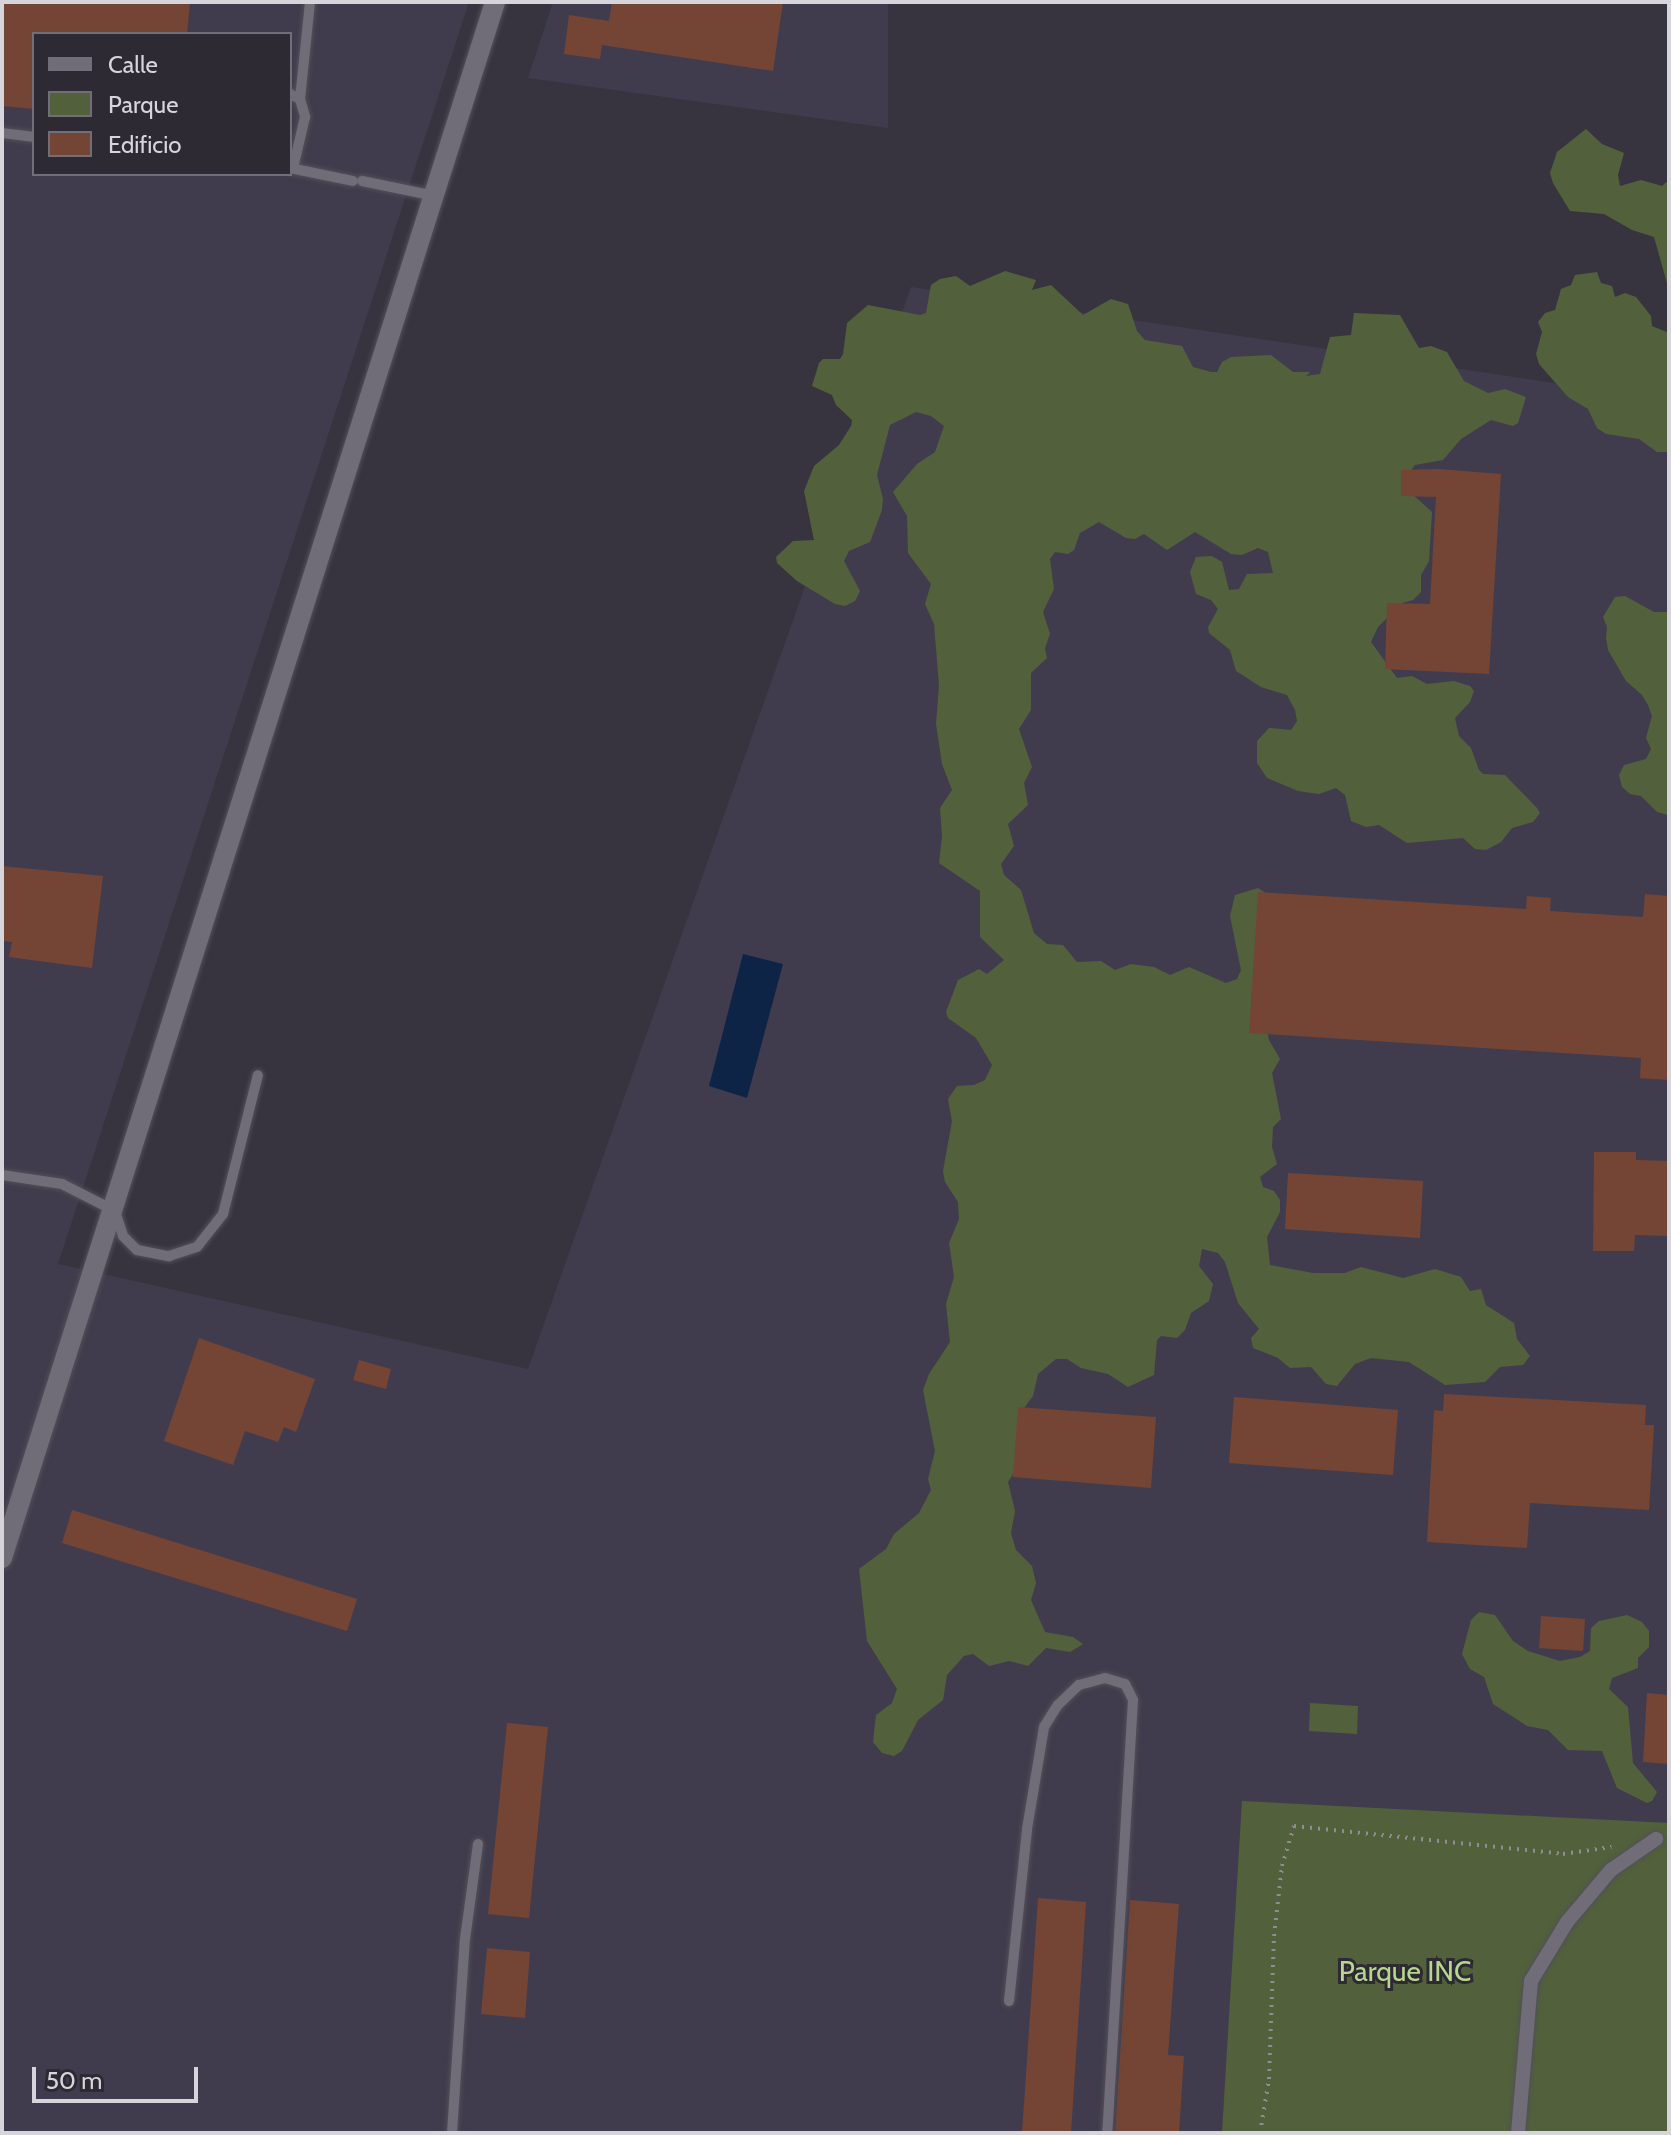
<!DOCTYPE html>
<html>
<head>
<meta charset="utf-8">
<style>
  body { margin:0 }
  #map { position:relative; width:1671px; height:2135px; overflow:hidden; background:#37343f; font-family:Cabin,sans-serif }
  div>[style] { position:absolute }
  [style*='--x'] { left:calc(var(--x)*1px); top:calc(var(--y)*1px); width:calc(var(--w)*1px); rotate:calc(var(--a)*1deg) }
  .built>* { inset:0; background:#413c4d }
  .green>* { inset:0; background:#52613b }
  .water>* { inset:0; background:#0e2446 }
  .building>* { inset:0; background:#744535 }
  .path>* { height:4px; margin-top:-2px; transform-origin:0; background:repeating-linear-gradient(90deg,#8f8c95 0 2px,transparent 0 8px) }
  .roads { filter:drop-shadow(0 0 2px #525058) drop-shadow(0 0 2px #525058) }
  .service>* { height:10px; margin:-5px; padding:0 5px; transform-origin:5px; border-radius:5px; background:#706d79 }
  .pedestrian>* { height:14px; margin:-7px; padding:0 7px; transform-origin:7px; border-radius:7px; background:#706d79 }
  .minor>* { height:20px; margin:-10px; padding:0 10px; transform-origin:10px; border-radius:10px; background:#706d79 }
  span { translate:-50% -50%; white-space:nowrap; text-align:center; line-height:1.15; -webkit-text-stroke:6px #2d2a34; paint-order:stroke }
  .park-label { font-size:28px; color:#b8d68e }
  .frame { position:absolute; inset:0; border:4px solid #d7d5dc; pointer-events:none }
  .legend { position:absolute; left:32px; top:32px; width:260px; height:144px; box-sizing:border-box; background:#2d2a34; border:2px solid #716e77; margin:0; padding:10px 14px; list-style:none; font-size:24px; color:#d7d5dc }
  .legend li { display:flex; align-items:center; gap:16px; height:40px }
  .legend b { width:40px; border:2px solid #716e77 }
  .scale { position:absolute; left:32px; top:2067px; width:166px; height:36px; box-sizing:border-box; border:4px solid #d7d5dc; border-top:0; padding-left:10px; font-size:24px; line-height:28px; white-space:nowrap; color:#d7d5dc; -webkit-text-stroke:6px #2d2a34; paint-order:stroke }
</style>
</head>
<body>
<div id="map">
  <div class="built">
    <div style="clip-path:polygon(evenodd,2px 2px,469px 2px,58px 1264px,528px 1369px,911px 287px,1669px 400px,1669px 2133px,2px 2133px,2px 2px,34px 34px,290px 34px,290px 174px,34px 174px,34px 34px)"></div>
    <div style="clip-path:polygon(553px 2px,888px 2px,888px 128px,528px 78px)"></div>
  </div>
  <div class="green">
    <div style="clip-path:polygon(1586px 129px,1602px 144px,1624px 153px,1618px 175px,1620px 186px,1641px 180px,1662px 186px,1669px 180px,1669px 290px,1654px 237px,1632px 230px,1604px 214px,1570px 211px,1553px 183px,1550px 173px,1557px 152px)"></div>
    <div style="clip-path:polygon(1005px 271px,1036px 280px,1032px 290px,1051px 285px,1083px 315px,1111px 299px,1128px 304px,1137px 331px,1145px 340px,1182px 346px,1193px 367px,1211px 372px,1217px 372px,1222px 362px,1231px 357px,1271px 355px,1293px 372px,1310px 372px,1306px 376px,1320px 374px,1330px 337px,1351px 335px,1354px 313px,1400px 315px,1419px 348px,1431px 346px,1447px 352px,1464px 381px,1488px 393px,1505px 389px,1526px 397px,1518px 423px,1513px 426px,1491px 420px,1461px 439px,1443px 460px,1415px 465px,1412px 469px,1411px 493px,1432px 512px,1429px 561px,1421px 575px,1421px 592px,1413px 600px,1402px 603px,1378px 627px,1371px 642px,1397px 678px,1412px 676px,1427px 684px,1454px 681px,1470px 686px,1474px 691px,1470px 702px,1455px 718px,1459px 736px,1471px 748px,1479px 770px,1483px 774px,1505px 775px,1537px 808px,1540px 813px,1533px 822px,1512px 828px,1501px 842px,1486px 850px,1475px 849px,1463px 838px,1407px 843px,1379px 825px,1366px 827px,1351px 821px,1345px 795px,1336px 788px,1319px 794px,1298px 791px,1267px 778px,1257px 763px,1257px 741px,1269px 728px,1291px 730px,1297px 721px,1295px 710px,1287px 695px,1261px 687px,1236px 671px,1230px 650px,1209px 633px,1208px 627px,1218px 609px,1211px 600px,1196px 594px,1190px 572px,1196px 557px,1212px 556px,1222px 562px,1229px 590px,1239px 589px,1247px 574px,1273px 573px,1268px 552px,1258px 548px,1242px 555px,1231px 554px,1195px 532px,1167px 550px,1144px 534px,1135px 539px,1126px 538px,1099px 522px,1080px 533px,1074px 550px,1068px 554px,1055px 552px,1050px 559px,1054px 589px,1043px 612px,1050px 634px,1045px 648px,1047px 658px,1031px 673px,1031px 710px,1019px 729px,1032px 767px,1024px 783px,1028px 805px,1008px 824px,1014px 846px,1001px 864px,1004px 875px,1021px 890px,1034px 933px,1047px 944px,1063px 945px,1077px 962px,1101px 961px,1115px 970px,1131px 964px,1154px 967px,1170px 975px,1189px 967px,1226px 983px,1237px 979px,1241px 970px,1230px 916px,1235px 895px,1258px 888px,1267px 894px,1262px 1006px,1269px 1040px,1280px 1059px,1272px 1073px,1281px 1119px,1273px 1127px,1272px 1147px,1277px 1164px,1260px 1177px,1263px 1187px,1274px 1191px,1280px 1200px,1280px 1212px,1267px 1237px,1270px 1265px,1313px 1273px,1345px 1273px,1361px 1267px,1403px 1278px,1435px 1269px,1461px 1277px,1470px 1291px,1481px 1289px,1486px 1305px,1514px 1323px,1517px 1339px,1530px 1356px,1523px 1365px,1500px 1367px,1485px 1382px,1445px 1385px,1409px 1362px,1371px 1358px,1355px 1364px,1337px 1386px,1326px 1384px,1311px 1367px,1290px 1368px,1278px 1358px,1253px 1348px,1251px 1338px,1259px 1329px,1238px 1303px,1225px 1262px,1218px 1253px,1202px 1249px,1199px 1266px,1213px 1284px,1209px 1301px,1191px 1313px,1185px 1330px,1177px 1338px,1161px 1336px,1157px 1340px,1154px 1375px,1128px 1387px,1108px 1374px,1081px 1368px,1067px 1359px,1056px 1359px,1038px 1374px,1033px 1396px,1018px 1416px,1020px 1463px,1008px 1482px,1015px 1511px,1011px 1533px,1016px 1550px,1032px 1566px,1036px 1583px,1031px 1600px,1045px 1632px,1073px 1637px,1083px 1644px,1070px 1652px,1046px 1648px,1028px 1666px,1009px 1661px,989px 1666px,973px 1654px,964px 1656px,947px 1675px,943px 1700px,918px 1720px,902px 1751px,894px 1756px,882px 1753px,873px 1742px,876px 1715px,892px 1703px,897px 1689px,867px 1641px,859px 1569px,886px 1549px,894px 1534px,919px 1513px,931px 1490px,928px 1479px,935px 1451px,923px 1390px,929px 1374px,950px 1342px,946px 1304px,954px 1277px,949px 1243px,959px 1219px,958px 1202px,945px 1182px,943px 1171px,952px 1121px,948px 1099px,957px 1086px,974px 1085px,985px 1080px,992px 1065px,976px 1038px,948px 1018px,946px 1012px,958px 980px,979px 969px,987px 974px,1004px 960px,980px 937px,980px 891px,939px 863px,942px 836px,940px 808px,952px 790px,942px 764px,936px 724px,939px 685px,934px 624px,925px 604px,931px 584px,908px 553px,907px 516px,893px 492px,917px 464px,935px 452px,944px 426px,931px 416px,916px 412px,890px 425px,877px 475px,883px 499px,882px 510px,870px 542px,849px 551px,844px 561px,860px 591px,855px 601px,845px 606px,835px 604px,797px 581px,777px 563px,776px 557px,793px 541px,814px 540px,804px 491px,814px 466px,839px 445px,851px 426px,852px 420px,836px 405px,832px 395px,812px 386px,819px 363px,823px 359px,840px 359px,843px 354px,847px 323px,868px 305px,920px 315px,926px 313px,931px 285px,940px 279px,956px 276px,970px 286px)"></div>
    <div style="clip-path:polygon(1597px 272px,1601px 283px,1612px 286px,1615px 297px,1625px 293px,1636px 297px,1651px 316px,1652px 326px,1669px 333px,1669px 452px,1657px 452px,1639px 439px,1606px 434px,1597px 428px,1588px 409px,1568px 397px,1539px 364px,1536px 354px,1542px 332px,1538px 322px,1545px 313px,1555px 310px,1561px 289px,1571px 285px,1575px 275px)"></div>
    <div style="clip-path:polygon(1625px 596px,1654px 612px,1669px 612px,1668px 815px,1657px 812px,1641px 796px,1630px 794px,1622px 787px,1619px 775px,1624px 765px,1646px 759px,1651px 749px,1646px 738px,1652px 716px,1648px 705px,1642px 695px,1626px 681px,1608px 650px,1606px 638px,1607px 627px,1603px 617px,1615px 597px)"></div>
    <div style="clip-path:polygon(1479px 1612px,1495px 1615px,1513px 1641px,1528px 1651px,1560px 1661px,1580px 1657px,1590px 1651px,1591px 1628px,1599px 1621px,1627px 1615px,1642px 1622px,1649px 1631px,1649px 1647px,1638px 1658px,1638px 1668px,1612px 1678px,1609px 1689px,1628px 1707px,1633px 1763px,1657px 1792px,1652px 1801px,1647px 1803px,1617px 1788px,1602px 1751px,1568px 1750px,1548px 1730px,1527px 1726px,1493px 1704px,1484px 1677px,1470px 1669px,1462px 1654px,1471px 1620px)"></div>
    <div style="clip-path:polygon(1310px 1703px,1358px 1706px,1357px 1734px,1309px 1731px)"></div>
    <div style="clip-path:polygon(1242px 1801px,1669px 1823px,1669px 2133px,1222px 2133px)"></div>
  </div>
  <div class="water">
    <div style="clip-path:polygon(743px 954px,783px 964px,747px 1098px,709px 1086px)"></div>
  </div>
  <div class="building">
    <div style="clip-path:polygon(2px 2px,190px 2px,187px 34px,34px 34px,34px 109px,2px 106px)"></div>
    <div style="clip-path:polygon(612px 2px,783px 2px,773px 71px,602px 45px,600px 59px,564px 54px,569px 15px,609px 21px)"></div>
    <div style="clip-path:polygon(1438px 469px,1501px 474px,1489px 674px,1385px 669px,1387px 603px,1430px 604px,1436px 497px,1401px 496px,1401px 470px)"></div>
    <div style="clip-path:polygon(2px 866px,103px 876px,92px 968px,9px 957px,12px 942px,2px 941px)"></div>
    <div style="clip-path:polygon(1258px 892px,1526px 909px,1527px 896px,1551px 898px,1550px 911px,1643px 917px,1645px 894px,1669px 896px,1669px 1080px,1640px 1078px,1641px 1058px,1249px 1033px)"></div>
    <div style="clip-path:polygon(1594px 1152px,1636px 1152px,1636px 1160px,1669px 1161px,1669px 1236px,1635px 1235px,1634px 1251px,1593px 1251px)"></div>
    <div style="clip-path:polygon(1288px 1173px,1423px 1181px,1420px 1238px,1285px 1229px)"></div>
    <div style="clip-path:polygon(199px 1338px,315px 1379px,296px 1432px,284px 1427px,278px 1442px,245px 1431px,233px 1465px,164px 1441px)"></div>
    <div style="clip-path:polygon(359px 1360px,391px 1369px,386px 1389px,353px 1380px)"></div>
    <div style="clip-path:polygon(1444px 1394px,1646px 1405px,1645px 1425px,1654px 1425px,1649px 1510px,1530px 1503px,1527px 1548px,1427px 1542px,1434px 1410px,1443px 1411px)"></div>
    <div style="clip-path:polygon(1234px 1397px,1398px 1410px,1393px 1475px,1229px 1463px)"></div>
    <div style="clip-path:polygon(1018px 1407px,1156px 1417px,1151px 1488px,1013px 1477px)"></div>
    <div style="clip-path:polygon(72px 1510px,357px 1599px,347px 1631px,62px 1543px)"></div>
    <div style="clip-path:polygon(1541px 1616px,1585px 1619px,1583px 1651px,1539px 1648px)"></div>
    <div style="clip-path:polygon(1647px 1693px,1669px 1695px,1669px 1764px,1643px 1762px)"></div>
    <div style="clip-path:polygon(507px 1723px,548px 1727px,529px 1918px,488px 1914px)"></div>
    <div style="clip-path:polygon(1038px 1898px,1086px 1902px,1071px 2133px,1022px 2133px)"></div>
    <div style="clip-path:polygon(1130px 1900px,1179px 1904px,1168px 2055px,1184px 2056px,1179px 2133px,1115px 2133px)"></div>
    <div style="clip-path:polygon(487px 1948px,530px 1952px,525px 2018px,481px 2014px)"></div>
  </div>
  <div class="path">
    <div style="--x:1260;--y:2133;--w:55;--a:-80.5"></div>
    <div style="--x:1269;--y:2079;--w:143;--a:-88"></div>
    <div style="--x:1274;--y:1936;--w:70;--a:-83.5"></div>
    <div style="--x:1282;--y:1866;--w:42;--a:-73.3"></div>
    <div style="--x:1294;--y:1826;--w:270;--a:5.9"></div>
    <div style="--x:1563;--y:1854;--w:49;--a:-8.3"></div>
  </div>
  <div class="roads">
    <div class="service">
      <div style="--x:290;--y:94;--w:11;--a:27"></div>
      <div style="--x:300;--y:99;--w:19;--a:74"></div>
      <div style="--x:305;--y:117;--w:52;--a:103.2"></div>
      <div style="--x:300;--y:99;--w:98;--a:-84.1"></div>
      <div style="--x:2;--y:133;--w:32;--a:7"></div>
      <div style="--x:290;--y:168;--w:64;--a:11.7"></div>
      <div style="--x:362;--y:181;--w:75;--a:11.6"></div>
      <div style="--x:2;--y:1175;--w:61;--a:8.5"></div>
      <div style="--x:62;--y:1184;--w:59;--a:27"></div>
      <div style="--x:115;--y:1211;--w:26;--a:72"></div>
      <div style="--x:123;--y:1236;--w:20;--a:45"></div>
      <div style="--x:137;--y:1250;--w:33;--a:11"></div>
      <div style="--x:169;--y:1256;--w:29;--a:-18"></div>
      <div style="--x:197;--y:1247;--w:42;--a:-51.8"></div>
      <div style="--x:223;--y:1214;--w:143;--a:-75.9"></div>
      <div style="--x:1009;--y:2001;--w:173;--a:-84"></div>
      <div style="--x:1027;--y:1829;--w:103;--a:-80.5"></div>
      <div style="--x:1044;--y:1727;--w:26;--a:-58"></div>
      <div style="--x:1058;--y:1705;--w:29;--a:-44"></div>
      <div style="--x:1079;--y:1685;--w:27;--a:-15"></div>
      <div style="--x:1105;--y:1678;--w:21;--a:17"></div>
      <div style="--x:1125;--y:1684;--w:18;--a:63"></div>
      <div style="--x:1133;--y:1700;--w:434;--a:93.4"></div>
      <div style="--x:452;--y:2133;--w:194;--a:-86.2"></div>
      <div style="--x:465;--y:1939;--w:96;--a:-82.2"></div>
    </div>
    <div class="pedestrian">
      <div style="--x:1518;--y:2133;--w:153;--a:-85.1"></div>
      <div style="--x:1531;--y:1981;--w:69;--a:-58.6"></div>
      <div style="--x:1567;--y:1922;--w:68;--a:-49.8"></div>
      <div style="--x:1611;--y:1870;--w:55;--a:-34.6"></div>
    </div>
    <div class="minor">
      <div style="--x:2;--y:1558;--w:1632;--a:-72.42"></div>
    </div>
  </div>
  <div class="park-label">
    <span style="left:1405px;top:1971px">Parque INC</span>
  </div>
  <div class="frame"></div>
  <ul class="legend">
  <li><b style="height:10px;background:#706d79"></b>Calle</li>
  <li><b style="height:22px;background:#52613b"></b>Parque</li>
  <li><b style="height:22px;background:#744535"></b>Edificio</li>
  </ul>
  <div class="scale">50 m</div>
</div>
</body>
</html>
